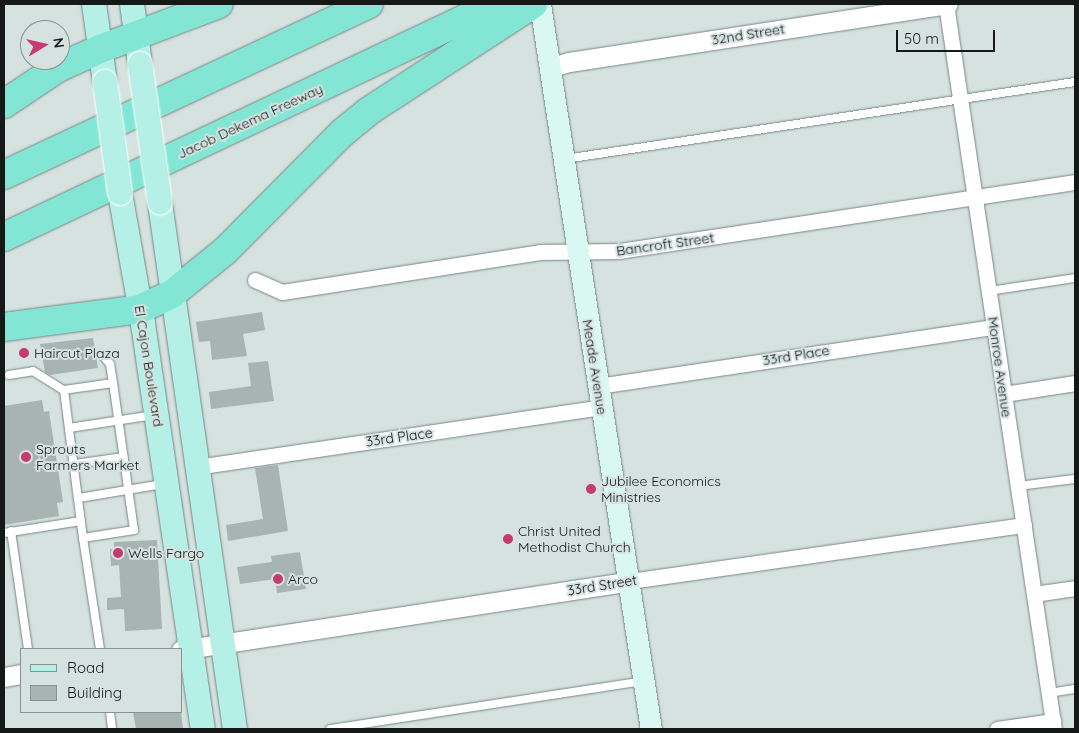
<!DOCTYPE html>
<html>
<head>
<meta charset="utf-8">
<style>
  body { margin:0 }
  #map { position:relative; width:1079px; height:733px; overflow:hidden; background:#d5e2df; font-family:Quicksand,sans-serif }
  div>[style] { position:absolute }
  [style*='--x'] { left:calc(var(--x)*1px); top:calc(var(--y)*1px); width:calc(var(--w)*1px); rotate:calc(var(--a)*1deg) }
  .building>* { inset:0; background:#a7b4b1 }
  .roads { filter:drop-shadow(0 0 1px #7a8683) drop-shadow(0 0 1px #7a8683) }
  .service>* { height:8px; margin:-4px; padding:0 4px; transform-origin:4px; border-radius:4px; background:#fff }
  .minor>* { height:15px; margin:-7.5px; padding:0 7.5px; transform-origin:7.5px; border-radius:7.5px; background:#fff }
  .tertiary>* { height:19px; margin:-9.5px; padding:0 9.5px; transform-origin:9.5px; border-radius:9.5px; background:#fff }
  .secondary>* { height:21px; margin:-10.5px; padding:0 10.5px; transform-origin:10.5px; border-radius:10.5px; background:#daf8f2 }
  .primary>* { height:24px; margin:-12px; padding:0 12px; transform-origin:12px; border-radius:12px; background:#b5f0e6 }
  .motorway>* { height:28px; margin:-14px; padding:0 14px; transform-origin:14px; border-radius:14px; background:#83e6d5 }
  .bridges { filter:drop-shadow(0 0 1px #fff) drop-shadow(0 0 1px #fff) }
  .primary-bridge>* { height:24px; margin:-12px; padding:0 12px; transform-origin:12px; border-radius:12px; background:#b5f0e6 }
  .dots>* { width:14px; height:14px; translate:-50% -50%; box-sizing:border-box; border:2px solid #d5e2df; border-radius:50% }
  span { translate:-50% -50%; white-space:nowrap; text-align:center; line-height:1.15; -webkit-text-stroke:4px #d5e2df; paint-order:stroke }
  .street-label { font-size:14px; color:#141918 }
  .poi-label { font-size:14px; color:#141918 }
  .left { translate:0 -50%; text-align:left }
  .frame { position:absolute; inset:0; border:5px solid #141918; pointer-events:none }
  .legend { position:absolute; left:20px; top:648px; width:162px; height:65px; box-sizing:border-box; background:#d5e2df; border:1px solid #88928f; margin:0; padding:6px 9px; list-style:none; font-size:15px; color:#141918 }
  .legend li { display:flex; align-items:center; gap:10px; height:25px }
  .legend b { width:25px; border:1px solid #88928f }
  .north { position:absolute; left:20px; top:20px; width:50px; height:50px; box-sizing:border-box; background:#d5e2df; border:1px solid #88928f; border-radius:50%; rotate:81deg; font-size:14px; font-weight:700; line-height:20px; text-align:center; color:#141918 }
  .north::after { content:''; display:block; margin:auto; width:18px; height:22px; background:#c53a6f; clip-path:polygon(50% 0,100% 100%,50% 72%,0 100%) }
  .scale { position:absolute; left:896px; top:30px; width:99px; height:22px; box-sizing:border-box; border:2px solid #141918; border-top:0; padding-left:6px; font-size:15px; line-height:18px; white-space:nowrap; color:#141918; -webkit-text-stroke:4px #d5e2df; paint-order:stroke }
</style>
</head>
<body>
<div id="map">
  <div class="building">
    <div style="clip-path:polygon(262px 312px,265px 330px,243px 334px,247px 356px,212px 360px,210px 341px,199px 342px,196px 322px)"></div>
    <div style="clip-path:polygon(93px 338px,98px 368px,50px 375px,45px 372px,40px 344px)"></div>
    <div style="clip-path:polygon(268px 361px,274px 401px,211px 409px,209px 392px,251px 386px,248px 363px)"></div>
    <div style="clip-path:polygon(42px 400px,44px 412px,49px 411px,63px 502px,57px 503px,59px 516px,4px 525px,4px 406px)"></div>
    <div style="clip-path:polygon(278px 465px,288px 531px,228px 541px,226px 525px,263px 519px,255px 468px)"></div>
    <div style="clip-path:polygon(157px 540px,162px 629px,125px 631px,124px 609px,107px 610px,107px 598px,121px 597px,119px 565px,111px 566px,110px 549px,114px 549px,114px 542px)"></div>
    <div style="clip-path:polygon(300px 552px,306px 589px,277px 593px,275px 579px,240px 584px,237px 567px,272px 562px,271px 556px)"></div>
    <div style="clip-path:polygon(133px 712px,181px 712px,183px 729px,136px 729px)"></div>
  </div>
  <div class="roads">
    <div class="service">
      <div style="--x:565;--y:159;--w:516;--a:-8.59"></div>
      <div style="--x:989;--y:291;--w:87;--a:-8.6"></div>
      <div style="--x:103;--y:356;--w:11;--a:49"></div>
      <div style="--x:110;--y:364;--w:19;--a:81"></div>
      <div style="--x:9;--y:375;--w:24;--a:-9"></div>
      <div style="--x:33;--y:371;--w:36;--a:32"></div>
      <div style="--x:69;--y:428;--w:86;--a:-8.7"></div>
      <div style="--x:75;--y:464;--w:49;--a:-8.3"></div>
      <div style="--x:1018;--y:486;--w:57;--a:-7"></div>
      <div style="--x:79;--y:498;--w:85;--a:-9.5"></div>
      <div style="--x:11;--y:531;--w:119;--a:81.8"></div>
      <div style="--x:4;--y:533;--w:78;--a:-8.9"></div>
      <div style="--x:83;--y:538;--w:52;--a:-8.9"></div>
      <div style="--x:134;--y:530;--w:148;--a:-98.1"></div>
      <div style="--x:113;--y:383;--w:49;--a:171.9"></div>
      <div style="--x:64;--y:390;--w:149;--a:82.7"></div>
      <div style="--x:83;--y:538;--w:112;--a:81.3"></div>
      <div style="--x:1049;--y:693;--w:26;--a:-9"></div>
      <div style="--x:110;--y:712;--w:17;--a:83"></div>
      <div style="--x:330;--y:729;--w:316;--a:-8.7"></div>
    </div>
    <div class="minor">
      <div style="--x:946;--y:4;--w:733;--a:81.53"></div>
      <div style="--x:255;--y:280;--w:30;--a:24"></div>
      <div style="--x:282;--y:292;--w:261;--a:-8.8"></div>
      <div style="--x:540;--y:252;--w:79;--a:-0.7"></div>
      <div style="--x:619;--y:251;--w:461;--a:-8.6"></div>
      <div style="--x:598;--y:386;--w:400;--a:-8.5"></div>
      <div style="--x:1004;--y:394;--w:72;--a:-8.8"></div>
      <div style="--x:196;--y:467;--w:409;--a:-8.4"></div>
      <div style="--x:630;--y:581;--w:398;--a:-8.1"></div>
      <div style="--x:1034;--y:594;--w:41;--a:-8.3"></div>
      <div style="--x:997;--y:729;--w:57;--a:-8.1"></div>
    </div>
    <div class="tertiary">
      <div style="--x:549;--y:68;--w:21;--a:-17"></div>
      <div style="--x:569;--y:62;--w:383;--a:-8.7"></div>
      <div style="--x:181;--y:650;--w:454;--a:-8.7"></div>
      <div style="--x:4;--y:677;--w:17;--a:-10"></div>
    </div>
    <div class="secondary">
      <div style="--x:540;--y:4;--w:733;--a:81.3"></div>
    </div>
    <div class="primary">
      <div style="--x:94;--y:4;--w:79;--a:82"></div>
      <div style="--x:132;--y:4;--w:61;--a:82.4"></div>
      <div style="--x:120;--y:193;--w:133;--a:80"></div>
      <div style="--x:143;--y:324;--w:409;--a:81.6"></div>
      <div style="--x:160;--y:203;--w:531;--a:81.89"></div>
    </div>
    <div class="motorway">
      <div style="--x:4;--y:104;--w:65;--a:-33.7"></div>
      <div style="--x:58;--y:68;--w:46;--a:-24.3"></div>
      <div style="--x:100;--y:49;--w:127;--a:-20.7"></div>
      <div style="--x:4;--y:175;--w:403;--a:-25.1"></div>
      <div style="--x:4;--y:237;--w:544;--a:-25.34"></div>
      <div style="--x:4;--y:327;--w:137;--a:-7.5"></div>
      <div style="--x:140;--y:309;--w:35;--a:-25"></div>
      <div style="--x:172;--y:294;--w:68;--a:-39.1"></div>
      <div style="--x:225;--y:251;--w:166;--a:-45.2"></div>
      <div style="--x:342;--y:133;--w:35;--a:-39"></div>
      <div style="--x:369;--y:111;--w:196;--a:-33.1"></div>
    </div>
  </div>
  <div class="bridges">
    <div class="primary-bridge">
      <div style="--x:140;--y:64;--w:140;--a:81.8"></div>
      <div style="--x:105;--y:82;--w:112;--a:82.3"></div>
    </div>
  </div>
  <div class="dots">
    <div style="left:24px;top:353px;background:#c53a6f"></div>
    <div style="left:26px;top:457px;background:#c53a6f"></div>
    <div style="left:591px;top:489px;background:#c53a6f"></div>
    <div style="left:508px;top:539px;background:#c53a6f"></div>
    <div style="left:118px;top:553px;background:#c53a6f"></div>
    <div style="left:278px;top:579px;background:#c53a6f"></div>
  </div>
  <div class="street-label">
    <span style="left:748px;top:34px;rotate:-9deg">32nd Street</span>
    <span style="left:250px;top:121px;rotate:-25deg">Jacob Dekema Freeway</span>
    <span style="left:665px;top:244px;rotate:-8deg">Bancroft Street</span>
    <span style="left:796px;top:355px;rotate:-9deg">33rd Place</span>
    <span style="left:149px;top:366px;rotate:81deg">El Cajon Boulevard</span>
    <span style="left:595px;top:367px;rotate:81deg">Meade Avenue</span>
    <span style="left:1000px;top:367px;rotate:82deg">Monroe Avenue</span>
    <span style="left:399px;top:437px;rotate:-8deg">33rd Place</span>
    <span style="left:602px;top:585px;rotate:-9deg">33rd Street</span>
  </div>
  <div class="poi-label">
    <span class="left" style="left:34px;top:353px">Haircut Plaza</span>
    <span class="left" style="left:36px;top:457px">Sprouts<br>Farmers Market</span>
    <span class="left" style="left:601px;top:489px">Jubilee Economics<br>Ministries</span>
    <span class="left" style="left:518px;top:539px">Christ United<br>Methodist Church</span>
    <span class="left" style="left:128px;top:553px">Wells Fargo</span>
    <span class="left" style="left:288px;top:579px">Arco</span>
  </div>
  <div class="frame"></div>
  <ul class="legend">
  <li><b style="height:6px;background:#b5f0e6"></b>Road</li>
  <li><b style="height:14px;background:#a7b4b1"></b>Building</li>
  </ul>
  <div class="north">N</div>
  <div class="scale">50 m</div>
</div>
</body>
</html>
